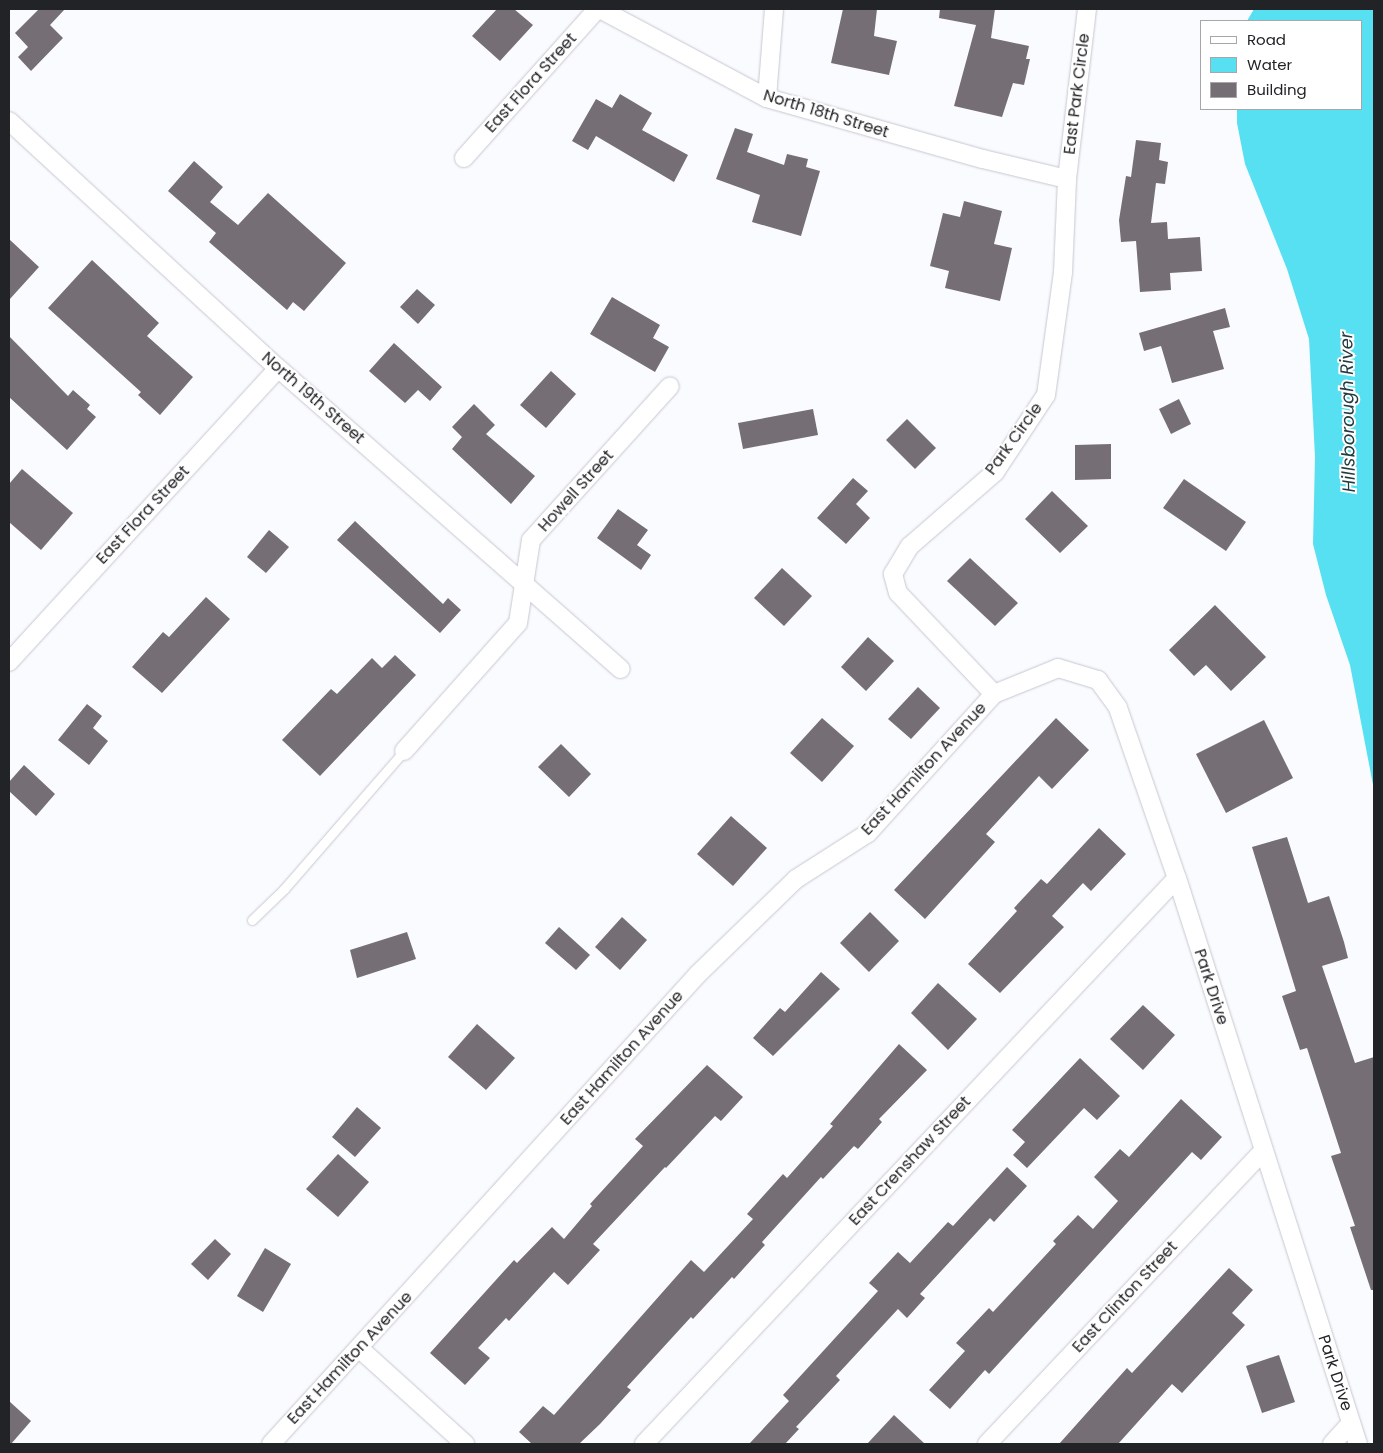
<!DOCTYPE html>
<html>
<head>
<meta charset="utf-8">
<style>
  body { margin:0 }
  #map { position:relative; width:1383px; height:1453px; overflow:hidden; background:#fafbff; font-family:Poppins,sans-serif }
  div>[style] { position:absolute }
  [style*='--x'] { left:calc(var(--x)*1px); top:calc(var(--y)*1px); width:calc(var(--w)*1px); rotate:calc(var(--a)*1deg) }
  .water>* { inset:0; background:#56e0f2 }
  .building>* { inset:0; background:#756e74 }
  .roads { filter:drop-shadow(0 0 1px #c5c8d0) drop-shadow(0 0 1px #c5c8d0) }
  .lane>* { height:9px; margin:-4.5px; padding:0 4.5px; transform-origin:4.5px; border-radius:4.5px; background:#fff }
  .street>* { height:18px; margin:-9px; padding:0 9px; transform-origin:9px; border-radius:9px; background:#fff }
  span { translate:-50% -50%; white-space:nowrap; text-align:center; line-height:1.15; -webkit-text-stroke:4px #fff; paint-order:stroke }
  .street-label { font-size:16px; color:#222326 }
  .water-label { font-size:18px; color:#233b3e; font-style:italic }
  .frame { position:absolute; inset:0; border:10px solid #222326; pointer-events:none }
  .legend { position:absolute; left:1200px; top:20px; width:162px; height:90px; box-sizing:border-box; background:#fff; border:1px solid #a7a7a8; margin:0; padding:6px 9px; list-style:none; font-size:15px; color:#222326 }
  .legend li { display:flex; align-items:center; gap:10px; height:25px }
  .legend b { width:25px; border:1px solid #a7a7a8 }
</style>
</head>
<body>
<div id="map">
  <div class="water">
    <div style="clip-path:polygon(1254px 9px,1374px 9px,1374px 790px,1350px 665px,1326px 595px,1313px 544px,1315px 457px,1309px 339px,1287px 269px,1245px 164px,1237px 123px,1237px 109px,1362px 109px,1362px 21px,1247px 21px)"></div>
  </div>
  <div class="building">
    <div style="clip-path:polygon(39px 9px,65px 9px,50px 25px,63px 38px,31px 71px,18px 57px,28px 47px,15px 33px)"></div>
    <div style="clip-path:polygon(497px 9px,514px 9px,533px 25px,500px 61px,472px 36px)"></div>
    <div style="clip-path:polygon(843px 9px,877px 9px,874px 36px,897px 41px,889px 75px,831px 63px)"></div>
    <div style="clip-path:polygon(940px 9px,995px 9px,991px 38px,1029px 46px,1026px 59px,1030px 59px,1024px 85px,1013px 83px,1002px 117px,954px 106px,976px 25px,939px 18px)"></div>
    <div style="clip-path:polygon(620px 94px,652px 113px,642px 130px,688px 155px,674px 182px,596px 136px,588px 150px,572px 141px,596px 99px,612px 108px)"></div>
    <div style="clip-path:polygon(735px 128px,753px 134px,747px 152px,784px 165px,787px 154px,808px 159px,806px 167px,820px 171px,801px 236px,752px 222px,760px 195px,716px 179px)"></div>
    <div style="clip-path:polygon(1136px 140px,1161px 143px,1159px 160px,1168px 162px,1165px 184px,1156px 183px,1151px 223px,1167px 222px,1168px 239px,1200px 237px,1202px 271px,1170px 273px,1171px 290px,1140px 292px,1136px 241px,1121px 242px,1119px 220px,1126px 176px,1131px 177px)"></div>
    <div style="clip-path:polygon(194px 161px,223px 187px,210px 202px,238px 225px,268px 193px,346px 263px,304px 311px,293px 302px,287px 310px,209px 242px,216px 233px,168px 191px)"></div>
    <div style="clip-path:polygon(964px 201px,1002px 211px,994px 244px,1012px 248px,1000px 301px,945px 288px,949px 271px,930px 266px,943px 213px,960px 217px)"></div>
    <div style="clip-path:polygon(9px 239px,39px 267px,9px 300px)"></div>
    <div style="clip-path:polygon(92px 260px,159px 323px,147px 336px,193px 377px,160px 415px,138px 395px,141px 392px,48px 308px)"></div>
    <div style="clip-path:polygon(417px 289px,435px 305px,418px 324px,400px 307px)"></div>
    <div style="clip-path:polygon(612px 297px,660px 325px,653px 338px,669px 347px,655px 372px,590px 334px)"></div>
    <div style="clip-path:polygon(1225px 308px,1230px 327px,1213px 331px,1224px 369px,1172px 383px,1161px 346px,1144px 351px,1139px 333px)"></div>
    <div style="clip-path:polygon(9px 336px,68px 396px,73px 390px,90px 405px,87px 409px,96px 417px,67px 450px,9px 397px)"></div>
    <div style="clip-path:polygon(394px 343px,442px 387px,430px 401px,418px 390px,405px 403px,369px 371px)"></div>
    <div style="clip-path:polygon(551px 371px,576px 394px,546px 428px,520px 405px)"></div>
    <div style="clip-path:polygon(1179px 399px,1191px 424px,1171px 434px,1159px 409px)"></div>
    <div style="clip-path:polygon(474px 404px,495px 425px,486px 434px,535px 476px,511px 504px,452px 449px,462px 437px,452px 427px)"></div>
    <div style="clip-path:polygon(813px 409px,818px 435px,743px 449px,738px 423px)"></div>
    <div style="clip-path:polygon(907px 419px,936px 448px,915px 469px,886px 440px)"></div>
    <div style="clip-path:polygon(1111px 444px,1111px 479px,1075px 480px,1075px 445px)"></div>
    <div style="clip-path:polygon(22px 469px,73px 513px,41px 550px,9px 522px,9px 484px)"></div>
    <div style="clip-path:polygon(853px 478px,868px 491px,856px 504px,870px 518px,846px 544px,817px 518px)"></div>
    <div style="clip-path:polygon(1184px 479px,1246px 522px,1226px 551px,1163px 508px)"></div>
    <div style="clip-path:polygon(1052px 491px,1088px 526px,1060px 553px,1025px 519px)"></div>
    <div style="clip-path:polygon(618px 509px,648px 530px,637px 545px,651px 555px,641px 570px,597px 538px)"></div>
    <div style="clip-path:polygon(355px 521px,443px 604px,448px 598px,461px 610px,440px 633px,337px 540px)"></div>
    <div style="clip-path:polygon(269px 530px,289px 547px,266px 573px,247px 557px)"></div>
    <div style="clip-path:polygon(970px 558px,1018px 603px,995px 626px,947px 581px)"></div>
    <div style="clip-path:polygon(782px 568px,812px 596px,784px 626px,754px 598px)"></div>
    <div style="clip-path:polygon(206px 597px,230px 619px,162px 693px,132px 667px,163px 632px,169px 637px)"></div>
    <div style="clip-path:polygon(1215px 605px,1266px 657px,1231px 691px,1206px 665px,1194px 676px,1169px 650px)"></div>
    <div style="clip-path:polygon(868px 637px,894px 661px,866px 691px,841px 667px)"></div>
    <div style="clip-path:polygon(395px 655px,416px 675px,320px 776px,282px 740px,331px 689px,337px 694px,372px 658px,382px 668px)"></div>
    <div style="clip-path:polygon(918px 687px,940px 708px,911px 739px,888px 719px)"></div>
    <div style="clip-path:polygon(87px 704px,102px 716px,93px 728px,108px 741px,89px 765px,58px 740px)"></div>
    <div style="clip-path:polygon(822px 718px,854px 746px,822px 782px,790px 753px)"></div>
    <div style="clip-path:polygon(1056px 718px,1089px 750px,1052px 789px,1039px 776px,986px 834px,995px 842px,925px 919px,894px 890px)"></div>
    <div style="clip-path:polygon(1264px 720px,1293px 778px,1226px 813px,1196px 754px)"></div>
    <div style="clip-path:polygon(561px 744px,591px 774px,569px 797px,538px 767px)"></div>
    <div style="clip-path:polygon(24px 765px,55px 794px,36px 816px,9px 791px,9px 782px)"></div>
    <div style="clip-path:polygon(731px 816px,767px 848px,733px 886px,697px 854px)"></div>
    <div style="clip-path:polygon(1099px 828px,1126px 854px,1091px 891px,1083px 883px,1052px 916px,1064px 927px,1000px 993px,968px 964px,1017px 911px,1014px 908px,1041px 879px,1047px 884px)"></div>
    <div style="clip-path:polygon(1287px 837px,1308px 903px,1329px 896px,1344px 942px,1348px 958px,1322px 966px,1355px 1063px,1374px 1057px,1374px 1290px,1371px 1290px,1350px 1227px,1355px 1226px,1331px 1156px,1341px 1153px,1307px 1048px,1300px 1050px,1282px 996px,1296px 991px,1252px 847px)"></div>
    <div style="clip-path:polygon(870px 912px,899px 941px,869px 972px,840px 943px)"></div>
    <div style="clip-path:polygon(622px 917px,647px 940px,620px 970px,595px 947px)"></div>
    <div style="clip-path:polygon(559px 927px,590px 955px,576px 970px,545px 943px)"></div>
    <div style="clip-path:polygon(407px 932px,416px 959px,357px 978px,350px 950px)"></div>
    <div style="clip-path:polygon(821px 972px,840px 989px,773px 1056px,753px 1038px,780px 1008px,785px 1012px)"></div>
    <div style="clip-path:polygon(938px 983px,977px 1019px,948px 1050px,911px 1013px)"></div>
    <div style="clip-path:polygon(1143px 1005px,1175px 1035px,1143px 1070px,1110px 1039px)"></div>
    <div style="clip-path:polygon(477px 1024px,515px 1058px,486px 1090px,448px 1057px)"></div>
    <div style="clip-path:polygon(899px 1044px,927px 1070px,879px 1119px,882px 1122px,858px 1149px,854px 1146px,823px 1179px,821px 1177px,762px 1242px,765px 1245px,734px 1279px,732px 1277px,693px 1319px,691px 1317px,627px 1387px,631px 1390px,600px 1424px,579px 1444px,532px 1444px,519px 1432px,543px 1406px,554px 1415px,691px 1260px,704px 1272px,753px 1219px,747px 1214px,783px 1174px,787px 1178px,833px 1126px,830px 1124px)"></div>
    <div style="clip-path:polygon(1080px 1058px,1120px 1096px,1097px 1120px,1084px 1108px,1027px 1168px,1013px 1155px,1025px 1142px,1012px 1130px)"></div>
    <div style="clip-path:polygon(707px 1065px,743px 1097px,721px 1121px,715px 1116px,666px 1168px,665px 1167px,593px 1244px,600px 1250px,568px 1285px,554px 1272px,509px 1321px,506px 1318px,478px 1348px,490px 1358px,465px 1385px,430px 1353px,514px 1260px,517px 1263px,552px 1227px,564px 1239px,592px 1206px,590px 1204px,643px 1146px,635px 1139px)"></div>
    <div style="clip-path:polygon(1181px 1099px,1222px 1137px,1201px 1160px,1192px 1152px,989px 1374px,985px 1370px,950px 1409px,929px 1390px,965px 1351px,956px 1343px,989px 1308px,993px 1312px,1056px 1244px,1053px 1241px,1078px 1215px,1093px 1229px,1118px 1201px,1094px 1177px,1120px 1149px,1129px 1157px)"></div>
    <div style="clip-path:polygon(357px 1107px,381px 1128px,355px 1157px,332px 1137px)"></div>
    <div style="clip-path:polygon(338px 1154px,369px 1182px,338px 1217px,306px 1189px)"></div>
    <div style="clip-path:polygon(1007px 1167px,1027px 1186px,994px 1222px,990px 1218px,920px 1294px,925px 1298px,907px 1318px,898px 1309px,836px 1376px,840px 1380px,796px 1427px,799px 1429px,785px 1444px,749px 1444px,789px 1401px,783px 1395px,878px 1291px,869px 1283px,898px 1252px,910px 1263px,948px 1222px,953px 1226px)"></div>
    <div style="clip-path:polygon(215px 1239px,231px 1254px,208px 1280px,191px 1264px)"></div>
    <div style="clip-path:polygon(265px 1248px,291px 1264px,263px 1312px,237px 1296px)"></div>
    <div style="clip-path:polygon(1229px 1268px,1253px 1290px,1232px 1313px,1245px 1325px,1182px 1393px,1172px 1384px,1118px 1444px,1059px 1444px,1127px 1368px,1132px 1373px)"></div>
    <div style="clip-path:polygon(1279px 1355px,1295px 1402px,1262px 1413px,1246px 1366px)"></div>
    <div style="clip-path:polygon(9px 1401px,31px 1421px,11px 1444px,9px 1444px)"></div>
    <div style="clip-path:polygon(894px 1415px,925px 1444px,867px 1444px)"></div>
  </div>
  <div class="roads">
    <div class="lane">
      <div style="--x:252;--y:920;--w:45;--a:-44.1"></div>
      <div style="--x:284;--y:889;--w:183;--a:-49"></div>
    </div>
    <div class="street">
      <div style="--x:600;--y:9;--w:189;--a:28.1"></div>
      <div style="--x:767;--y:98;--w:224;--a:15.8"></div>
      <div style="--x:983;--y:159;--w:86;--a:13.4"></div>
      <div style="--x:767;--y:98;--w:89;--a:-85.5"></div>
      <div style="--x:9;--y:121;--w:365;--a:42.6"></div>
      <div style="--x:278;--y:368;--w:456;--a:41.3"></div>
      <div style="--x:464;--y:158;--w:200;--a:-48.2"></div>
      <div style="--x:9;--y:662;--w:398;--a:-47.5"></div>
      <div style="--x:994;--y:694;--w:139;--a:-133.5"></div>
      <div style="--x:898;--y:593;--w:20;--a:-105"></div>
      <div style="--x:893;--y:574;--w:33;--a:-59"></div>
      <div style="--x:910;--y:546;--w:113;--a:-41"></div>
      <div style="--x:995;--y:472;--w:92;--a:-56.5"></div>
      <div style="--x:1046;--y:395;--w:124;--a:-82.1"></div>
      <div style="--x:1063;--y:272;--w:93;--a:-87.5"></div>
      <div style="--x:1067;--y:179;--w:171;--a:-83.3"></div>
      <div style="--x:404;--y:751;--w:171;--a:-48.3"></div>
      <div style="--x:518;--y:623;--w:84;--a:-81.1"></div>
      <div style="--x:531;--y:540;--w:207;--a:-47.9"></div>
      <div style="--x:360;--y:1349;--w:142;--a:42.1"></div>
      <div style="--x:271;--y:1444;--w:635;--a:-47.74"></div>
      <div style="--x:698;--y:974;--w:136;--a:-44.1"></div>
      <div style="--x:796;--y:879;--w:85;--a:-32.6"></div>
      <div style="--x:868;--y:833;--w:188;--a:-47.8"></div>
      <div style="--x:994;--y:694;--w:69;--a:-22.1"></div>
      <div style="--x:1058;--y:668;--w:42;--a:16.7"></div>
      <div style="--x:1098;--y:680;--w:34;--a:54"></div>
      <div style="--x:1118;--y:708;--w:180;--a:70.9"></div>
      <div style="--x:1177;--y:878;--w:594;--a:72.27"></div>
      <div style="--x:644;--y:1444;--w:777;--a:-46.72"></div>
      <div style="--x:987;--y:1444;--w:403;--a:-46.7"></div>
      <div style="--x:1332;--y:1444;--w:28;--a:-48"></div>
    </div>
  </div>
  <div class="street-label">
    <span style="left:531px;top:83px;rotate:-48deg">East Flora Street</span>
    <span style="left:1077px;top:94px;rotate:-83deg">East Park Circle</span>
    <span style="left:826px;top:114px;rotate:17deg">North 18th Street</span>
    <span style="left:313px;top:398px;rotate:41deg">North 19th Street</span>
    <span style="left:1014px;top:439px;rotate:-54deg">Park Circle</span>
    <span style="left:576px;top:491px;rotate:-48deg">Howell Street</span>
    <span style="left:143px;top:515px;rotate:-47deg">East Flora Street</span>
    <span style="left:924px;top:769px;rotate:-47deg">East Hamilton Avenue</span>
    <span style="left:1211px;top:987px;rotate:72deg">Park Drive</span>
    <span style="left:622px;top:1058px;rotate:-48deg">East Hamilton Avenue</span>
    <span style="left:910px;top:1161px;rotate:-47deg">East Crenshaw Street</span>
    <span style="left:1125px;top:1297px;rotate:-47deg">East Clinton Street</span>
    <span style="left:350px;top:1358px;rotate:-47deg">East Hamilton Avenue</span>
    <span style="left:1335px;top:1373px;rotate:72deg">Park Drive</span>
  </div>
  <div class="water-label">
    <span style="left:1348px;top:412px;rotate:-91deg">Hillsborough River</span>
  </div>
  <div class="frame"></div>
  <ul class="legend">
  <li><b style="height:6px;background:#fff"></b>Road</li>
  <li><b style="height:14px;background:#56e0f2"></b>Water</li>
  <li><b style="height:14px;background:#756e74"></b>Building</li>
  </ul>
</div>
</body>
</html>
